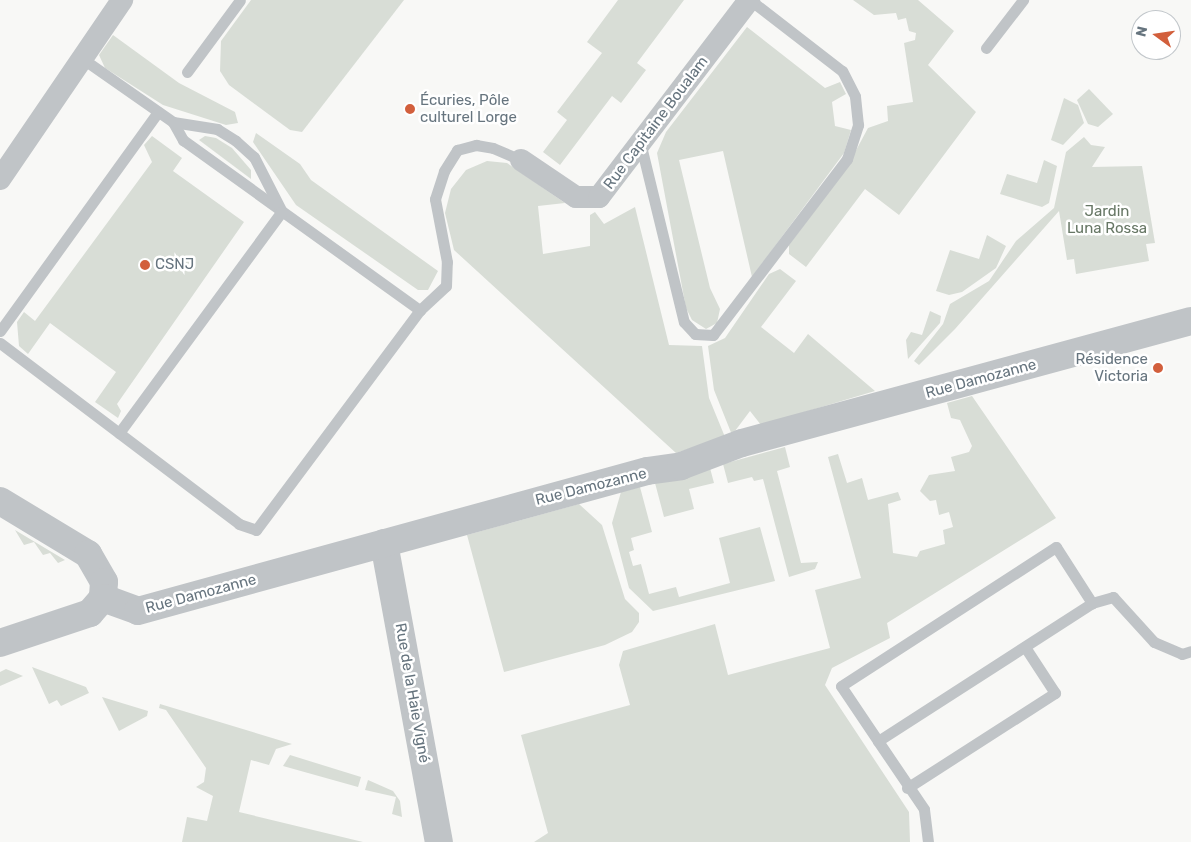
<!DOCTYPE html>
<html>
<head>
<meta charset="utf-8">
<style>
  body { margin:0 }
  #map { position:relative; width:1191px; height:842px; overflow:hidden; background:#f8f8f6; font-family:Rubik,sans-serif }
  div>[style] { position:absolute }
  [style*='--x'] { left:calc(var(--x)*1px); top:calc(var(--y)*1px); width:calc(var(--w)*1px); rotate:calc(var(--a)*1deg) }
  .green>* { inset:0; background:#d8ddd6 }
  .service>* { height:11px; margin:-5.5px; padding:0 5.5px; transform-origin:5.5px; border-radius:5.5px; background:#c0c4c7 }
  .minor>* { height:22px; margin:-11px; padding:0 11px; transform-origin:11px; border-radius:11px; background:#c0c4c7 }
  .tertiary>* { height:28px; margin:-14px; padding:0 14px; transform-origin:14px; border-radius:14px; background:#c0c4c7 }
  .dots>* { width:14px; height:14px; translate:-50% -50%; box-sizing:border-box; border:2px solid #fff; border-radius:50% }
  span { translate:-50% -50%; white-space:nowrap; text-align:center; line-height:1.15; -webkit-text-stroke:5px #fff; paint-order:stroke }
  .poi-label { font-size:15px; color:#66747e }
  .left { translate:0 -50%; text-align:left }
  .right { translate:-100% -50%; text-align:right }
  .street-label { font-size:15px; color:#66747e }
  .park-label { font-size:15px; color:#677765 }
  .north { position:absolute; left:1131px; top:10px; width:50px; height:50px; box-sizing:border-box; background:#fff; border:1px solid #c2c7cb; border-radius:50%; rotate:284deg; font-size:14px; font-weight:700; line-height:20px; text-align:center; color:#66747e }
  .north::after { content:''; display:block; margin:auto; width:18px; height:22px; background:#d25f3c; clip-path:polygon(50% 0,100% 100%,50% 72%,0 100%) }
</style>
</head>
<body>
<div id="map">
  <div class="green">
    <div style="clip-path:polygon(251px 0,404px 0,302px 132px,290px 130px,229px 85px,220px 71px,221px 41px)"></div>
    <div style="clip-path:polygon(618px 0,684px 0,637px 63px,646px 70px,621px 103px,612px 96px,560px 165px,543px 152px,567px 120px,557px 112px,602px 53px,587px 42px)"></div>
    <div style="clip-path:polygon(853px 0,918px 0,954px 31px,928px 65px,976px 112px,899px 215px,865px 189px,806px 267px,789px 254px,789px 245px,846px 169px,868px 128px,888px 121px,887px 106px,913px 102px,904px 43px,915px 40px,916px 33px,909px 31px,906px 18px,898px 20px,896px 13px,874px 15px)"></div>
    <div style="clip-path:polygon(747px 27px,825px 88px,840px 82px,846px 94px,832px 102px,835px 126px,851px 130px,844px 153px,752px 277px,723px 151px,679px 160px,710px 288px,720px 309px,717px 323px,706px 329px,692px 320px,686px 308px,657px 153px,666px 132px)"></div>
    <div style="clip-path:polygon(113px 35px,179px 83px,235px 112px,238px 123px,226px 125px,163px 105px,105px 68px,99px 55px)"></div>
    <div style="clip-path:polygon(1089px 89px,1113px 114px,1098px 127px,1088px 124px,1077px 100px)"></div>
    <div style="clip-path:polygon(1064px 98px,1078px 105px,1084px 123px,1063px 145px,1051px 140px)"></div>
    <div style="clip-path:polygon(256px 133px,300px 164px,311px 180px,438px 271px,428px 290px,418px 290px,296px 205px,253px 142px)"></div>
    <div style="clip-path:polygon(152px 136px,182px 158px,173px 171px,244px 222px,117px 404px,121px 411px,118px 418px,95px 402px,116px 372px,50px 323px,28px 354px,19px 346px,17px 322px,24px 312px,35px 321px,152px 162px,144px 145px)"></div>
    <div style="clip-path:polygon(205px 136px,216px 138px,232px 148px,251px 170px,251px 179px,199px 140px)"></div>
    <div style="clip-path:polygon(1084px 137px,1091px 145px,1105px 147px,1092px 167px,1142px 166px,1155px 243px,1146px 244px,1149px 261px,1076px 274px,1074px 259px,1067px 260px,1059px 211px,955px 329px,919px 365px,914px 361px,943px 324px,950px 304px,989px 281px,1016px 241px,1054px 208px,1066px 152px)"></div>
    <div style="clip-path:polygon(1044px 160px,1057px 166px,1049px 203px,1042px 207px,1000px 194px,1007px 174px,1037px 183px)"></div>
    <div style="clip-path:polygon(487px 161px,507px 163px,565px 203px,538px 206px,543px 254px,590px 246px,590px 215px,595px 212px,604px 224px,635px 207px,669px 345px,702px 346px,709px 398px,725px 437px,676px 453px,454px 250px,445px 213px,451px 189px,466px 170px)"></div>
    <div style="clip-path:polygon(987px 235px,1006px 246px,996px 268px,962px 292px,949px 295px,936px 291px,950px 250px,979px 259px)"></div>
    <div style="clip-path:polygon(780px 269px,796px 281px,761px 327px,794px 353px,808px 334px,875px 391px,761px 425px,750px 411px,732px 435px,714px 390px,708px 346px,725px 338px,769px 274px)"></div>
    <div style="clip-path:polygon(930px 311px,941px 316px,940px 323px,908px 359px,906px 340px,911px 332px,922px 335px)"></div>
    <div style="clip-path:polygon(972px 396px,1056px 518px,887px 623px,890px 638px,832px 668px,825px 685px,909px 812px,910px 842px,534px 842px,548px 833px,521px 735px,630px 705px,619px 665px,623px 651px,715px 624px,728px 675px,830px 648px,815px 590px,861px 578px,828px 457px,838px 454px,847px 483px,862px 478px,868px 500px,898px 492px,901px 500px,888px 504px,893px 553px,917px 557px,920px 551px,945px 544px,943px 530px,953px 527px,949px 512px,939px 515px,936px 500px,930px 501px,920px 491px,929px 475px,955px 471px,951px 457px,969px 452px,972px 446px,960px 420px,951px 418px,947px 403px)"></div>
    <div style="clip-path:polygon(785px 447px,790px 467px,777px 471px,801px 563px,818px 562px,815px 569px,789px 577px,763px 479px,754px 481px,752px 477px,728px 483px,723px 464px)"></div>
    <div style="clip-path:polygon(710px 468px,714px 483px,689px 489px,694px 509px,664px 517px,655px 483px)"></div>
    <div style="clip-path:polygon(640px 487px,652px 532px,631px 538px,634px 550px,629px 552px,633px 566px,641px 564px,649px 594px,676px 587px,679px 597px,730px 583px,719px 538px,760px 527px,775px 581px,653px 611px,629px 588px,612px 523px,621px 492px)"></div>
    <div style="clip-path:polygon(579px 504px,602px 525px,625px 599px,639px 613px,639px 622px,632px 632px,605px 645px,504px 672px,467px 535px)"></div>
    <div style="clip-path:polygon(15px 530px,65px 560px,58px 563px,50px 553px,43px 555px,34px 542px,24px 545px)"></div>
    <div style="clip-path:polygon(32px 667px,86px 687px,89px 693px,61px 706px,57px 700px,49px 704px)"></div>
    <div style="clip-path:polygon(6px 669px,23px 676px,0 686px,0 672px)"></div>
    <div style="clip-path:polygon(102px 697px,148px 711px,147px 716px,119px 731px)"></div>
    <div style="clip-path:polygon(160px 704px,292px 744px,276px 749px,269px 765px,251px 760px,239px 812px,363px 842px,182px 842px,187px 817px,207px 821px,213px 796px,196px 787px,204px 782px,206px 768px,166px 710px,159px 708px)"></div>
    <div style="clip-path:polygon(290px 755px,361px 777px,358px 787px,283px 766px)"></div>
    <div style="clip-path:polygon(368px 780px,393px 791px,400px 801px,402px 817px,392px 814px,396px 797px,365px 790px)"></div>
  </div>
  <div class="service">
    <div style="--x:986;--y:48;--w:61;--a:-52.4"></div>
    <div style="--x:83;--y:59;--w:110;--a:35"></div>
    <div style="--x:173;--y:122;--w:21;--a:61"></div>
    <div style="--x:183;--y:140;--w:292;--a:35.7"></div>
    <div style="--x:187;--y:72;--w:89;--a:-53.6"></div>
    <div style="--x:173;--y:122;--w:45;--a:9"></div>
    <div style="--x:217;--y:129;--w:22;--a:32"></div>
    <div style="--x:236;--y:141;--w:24;--a:42"></div>
    <div style="--x:254;--y:157;--w:59;--a:63"></div>
    <div style="--x:641;--y:146;--w:181;--a:76.3"></div>
    <div style="--x:684;--y:322;--w:16;--a:47"></div>
    <div style="--x:695;--y:334;--w:18;--a:3"></div>
    <div style="--x:713;--y:335;--w:221;--a:-52.7"></div>
    <div style="--x:847;--y:159;--w:36;--a:-72"></div>
    <div style="--x:858;--y:125;--w:29;--a:-96"></div>
    <div style="--x:855;--y:96;--w:28;--a:-117"></div>
    <div style="--x:842;--y:71;--w:116;--a:-142.3"></div>
    <div style="--x:0;--y:331;--w:270;--a:-54.2"></div>
    <div style="--x:0;--y:343;--w:300;--a:37.1"></div>
    <div style="--x:239;--y:524;--w:18;--a:19"></div>
    <div style="--x:256;--y:530;--w:274;--a:-53.3"></div>
    <div style="--x:420;--y:310;--w:35;--a:-43"></div>
    <div style="--x:446;--y:286;--w:24;--a:-88"></div>
    <div style="--x:447;--y:262;--w:64;--a:-100.8"></div>
    <div style="--x:435;--y:199;--w:29;--a:-72"></div>
    <div style="--x:444;--y:171;--w:25;--a:-58"></div>
    <div style="--x:457;--y:150;--w:20;--a:-15"></div>
    <div style="--x:476;--y:145;--w:17;--a:10"></div>
    <div style="--x:493;--y:148;--w:30;--a:23"></div>
    <div style="--x:119;--y:433;--w:275;--a:-53.7"></div>
    <div style="--x:878;--y:741;--w:66;--a:-123.9"></div>
    <div style="--x:841;--y:686;--w:256;--a:-32.9"></div>
    <div style="--x:1056;--y:547;--w:67;--a:57.3"></div>
    <div style="--x:907;--y:788;--w:176;--a:-32.7"></div>
    <div style="--x:1055;--y:693;--w:55;--a:-123.1"></div>
    <div style="--x:928;--y:842;--w:33;--a:-97"></div>
    <div style="--x:924;--y:809;--w:82;--a:-124.1"></div>
    <div style="--x:878;--y:741;--w:255;--a:-32.8"></div>
    <div style="--x:1092;--y:603;--w:22;--a:-16"></div>
    <div style="--x:1113;--y:597;--w:61;--a:47.7"></div>
    <div style="--x:1154;--y:642;--w:30;--a:23"></div>
    <div style="--x:1182;--y:654;--w:9;--a:-18"></div>
  </div>
  <div class="minor">
    <div style="--x:521;--y:160;--w:66;--a:33.9"></div>
    <div style="--x:576;--y:197;--w:23;--a:0"></div>
    <div style="--x:599;--y:197;--w:248;--a:-52.7"></div>
    <div style="--x:0;--y:179;--w:217;--a:-55.7"></div>
  </div>
  <div class="tertiary">
    <div style="--x:0;--y:501;--w:103;--a:31.1"></div>
    <div style="--x:88;--y:554;--w:32;--a:60"></div>
    <div style="--x:104;--y:582;--w:16;--a:94"></div>
    <div style="--x:103;--y:598;--w:20;--a:131"></div>
    <div style="--x:90;--y:613;--w:95;--a:161.6"></div>
    <div style="--x:384;--y:543;--w:304;--a:79.6"></div>
    <div style="--x:103;--y:598;--w:37;--a:20"></div>
    <div style="--x:138;--y:611;--w:528;--a:-15.38"></div>
    <div style="--x:647;--y:471;--w:34;--a:-8"></div>
    <div style="--x:681;--y:466;--w:65;--a:-20.7"></div>
    <div style="--x:742;--y:443;--w:465;--a:-15.2"></div>
  </div>
  <div class="dots">
    <div style="left:410px;top:109px;background:#d25f3c"></div>
    <div style="left:145px;top:265px;background:#d25f3c"></div>
    <div style="left:1158px;top:368px;background:#d25f3c"></div>
  </div>
  <div class="poi-label">
    <span class="left" style="left:420px;top:109px">Écuries, Pôle<br>culturel Lorge</span>
    <span class="left" style="left:155px;top:265px">CSNJ</span>
    <span class="right" style="left:1148px;top:368px">Résidence<br>Victoria</span>
  </div>
  <div class="street-label">
    <span style="left:656px;top:123px;rotate:-53deg">Rue Capitaine Boualam</span>
    <span style="left:981px;top:379px;rotate:-15deg">Rue Damozanne</span>
    <span style="left:591px;top:487px;rotate:-14deg">Rue Damozanne</span>
    <span style="left:201px;top:594px;rotate:-15deg">Rue Damozanne</span>
    <span style="left:412px;top:693px;rotate:80deg">Rue de la Haie Vigné</span>
  </div>
  <div class="park-label">
    <span style="left:1107px;top:220px">Jardin<br>Luna Rossa</span>
  </div>
  <div class="north">N</div>
</div>
</body>
</html>
